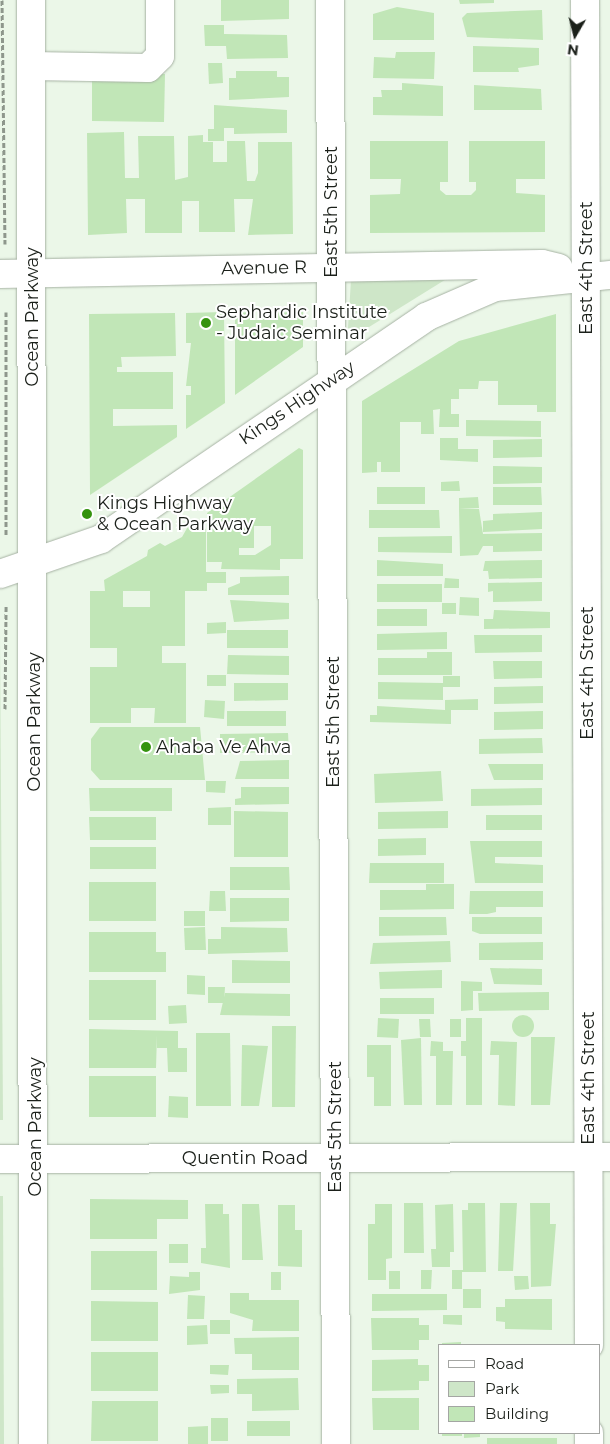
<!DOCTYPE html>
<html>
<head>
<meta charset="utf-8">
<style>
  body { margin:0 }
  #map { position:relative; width:610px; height:1444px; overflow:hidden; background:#ebf7e8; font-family:Montserrat,sans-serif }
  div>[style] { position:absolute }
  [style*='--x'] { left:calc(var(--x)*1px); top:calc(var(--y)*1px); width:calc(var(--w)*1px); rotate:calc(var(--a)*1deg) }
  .green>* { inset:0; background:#cee6c8 }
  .building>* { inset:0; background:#c1e6b7 }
  .round { border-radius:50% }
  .path>* { height:3px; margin-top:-1.5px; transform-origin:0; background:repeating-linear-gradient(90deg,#8e978c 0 5px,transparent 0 7.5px) }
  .roads { filter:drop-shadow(0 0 1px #a6b2a3) drop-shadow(0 0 1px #a6b2a3) }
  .minor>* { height:28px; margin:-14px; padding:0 14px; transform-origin:14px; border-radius:14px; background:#fff }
  .dots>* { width:14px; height:14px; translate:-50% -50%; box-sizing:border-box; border:2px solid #fff; border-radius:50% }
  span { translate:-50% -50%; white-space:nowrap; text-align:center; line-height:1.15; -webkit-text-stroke:4px #fff; paint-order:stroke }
  .street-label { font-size:18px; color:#1b201a }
  .poi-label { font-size:18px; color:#1b201a }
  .left { translate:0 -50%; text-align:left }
  .legend { position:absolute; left:438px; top:1344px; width:162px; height:90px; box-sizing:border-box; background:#fff; border:1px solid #a4a6a3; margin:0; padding:6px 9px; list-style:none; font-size:15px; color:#1b201a }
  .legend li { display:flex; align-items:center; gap:10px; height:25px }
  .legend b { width:25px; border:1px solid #a4a6a3 }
  .north { position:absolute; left:550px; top:10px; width:50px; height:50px; -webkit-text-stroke:4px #fff; paint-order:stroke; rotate:188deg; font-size:14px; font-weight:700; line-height:20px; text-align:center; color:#1b201a }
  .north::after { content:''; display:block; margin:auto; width:18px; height:22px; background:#1b201a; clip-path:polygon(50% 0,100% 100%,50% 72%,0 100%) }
</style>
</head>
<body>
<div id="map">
  <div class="green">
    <div style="clip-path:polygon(448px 278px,361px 332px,348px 328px,351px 280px)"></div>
    <div style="clip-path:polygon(0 631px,3px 1120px,0 1120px)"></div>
    <div style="clip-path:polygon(0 1196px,3px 1196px,4px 1444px,0 1444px)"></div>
  </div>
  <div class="building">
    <div style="clip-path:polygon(221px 0,289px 0,289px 19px,221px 21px)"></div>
    <div style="clip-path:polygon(459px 0,494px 0,494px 3px,460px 4px)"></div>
    <div style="clip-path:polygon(397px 7px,434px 13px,434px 40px,373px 40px,373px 14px)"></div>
    <div style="clip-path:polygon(542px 10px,543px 40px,467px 37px,462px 18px,467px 13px)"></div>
    <div style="clip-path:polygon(204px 25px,224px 25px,224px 34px,287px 35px,288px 58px,227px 59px,226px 46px,205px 46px)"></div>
    <div style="clip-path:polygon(473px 46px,539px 48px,539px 65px,518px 68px,519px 72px,473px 72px)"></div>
    <div style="clip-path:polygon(396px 52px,435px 52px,434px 79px,373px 78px,374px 57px,395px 58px)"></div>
    <div style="clip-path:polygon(208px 63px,222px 63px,223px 83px,209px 84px)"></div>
    <div style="clip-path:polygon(236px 71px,277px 71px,277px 77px,289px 77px,289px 97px,229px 100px,229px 78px,236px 78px)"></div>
    <div style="clip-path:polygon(92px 73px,165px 74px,164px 122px,92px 121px)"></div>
    <div style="clip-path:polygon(402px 83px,443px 86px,443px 116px,373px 115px,373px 97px,382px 97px,381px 90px,402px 90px)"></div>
    <div style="clip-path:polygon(474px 85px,541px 89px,542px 110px,474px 110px)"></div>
    <div style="clip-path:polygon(214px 105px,287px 110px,287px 133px,234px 134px,234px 128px,224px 128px,224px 141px,208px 141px,208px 129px,214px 129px)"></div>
    <div style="clip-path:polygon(124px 132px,125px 178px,139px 178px,138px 136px,174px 136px,175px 180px,188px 177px,188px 136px,203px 135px,203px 142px,213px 142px,213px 162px,227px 162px,227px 141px,245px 141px,247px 181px,255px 181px,258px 173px,258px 142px,292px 142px,293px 234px,248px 235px,253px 199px,234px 199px,235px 232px,199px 232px,199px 201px,182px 201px,182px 233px,145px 233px,145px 199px,126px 199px,127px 233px,88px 235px,87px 133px)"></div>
    <div style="clip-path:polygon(370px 141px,448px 141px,448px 182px,440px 182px,440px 190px,446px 195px,471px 195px,476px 190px,476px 182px,469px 182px,469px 141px,545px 141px,545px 179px,516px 179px,516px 193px,545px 195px,545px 232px,370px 233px,370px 195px,400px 194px,401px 179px,370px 179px)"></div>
    <div style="clip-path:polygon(224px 312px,225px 403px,186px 429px,186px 395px,191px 395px,191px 386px,186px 386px,191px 343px,186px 343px,186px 313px)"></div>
    <div style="clip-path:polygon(254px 312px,254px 320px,261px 320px,263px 313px,303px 312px,303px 347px,235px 395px,235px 313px)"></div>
    <div style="clip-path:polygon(175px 313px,176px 356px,121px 357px,122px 367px,117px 367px,117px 372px,173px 372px,173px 409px,113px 409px,113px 426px,177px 425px,177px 437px,90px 495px,89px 314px)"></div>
    <div style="clip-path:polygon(556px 314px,556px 412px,537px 412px,537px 405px,498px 405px,498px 381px,479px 381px,478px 389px,459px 389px,459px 399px,451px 399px,451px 414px,459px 414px,459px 427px,439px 427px,440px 409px,433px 410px,434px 434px,421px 434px,421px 422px,400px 422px,400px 472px,381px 472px,381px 462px,377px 462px,377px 472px,362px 473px,362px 401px,459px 341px)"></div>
    <div style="clip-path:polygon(466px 420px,541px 421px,541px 437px,466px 436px)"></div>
    <div style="clip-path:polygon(440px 438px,458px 438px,458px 449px,478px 449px,478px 462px,440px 460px)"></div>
    <div style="clip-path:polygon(542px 439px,542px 457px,493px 458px,493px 440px)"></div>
    <div style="clip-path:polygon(evenodd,299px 448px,303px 450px,303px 559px,280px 559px,280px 570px,221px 569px,222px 562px,207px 562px,207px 513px,299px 448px,254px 526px,271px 526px,271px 545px,255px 555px,239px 555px,239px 548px,254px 548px,254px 526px)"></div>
    <div style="clip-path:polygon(493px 466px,542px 467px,542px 483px,493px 484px)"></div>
    <div style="clip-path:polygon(459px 481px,460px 491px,441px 491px,441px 482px)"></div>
    <div style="clip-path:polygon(377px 487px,425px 487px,425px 504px,377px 504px)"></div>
    <div style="clip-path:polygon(493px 487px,541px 487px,542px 505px,493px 505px)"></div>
    <div style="clip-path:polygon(478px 497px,479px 508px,459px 509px,459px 498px)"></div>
    <div style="clip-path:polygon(459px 509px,479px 509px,483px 534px,542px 533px,542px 551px,493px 552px,493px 546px,483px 546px,478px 555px,460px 556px)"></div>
    <div style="clip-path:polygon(369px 510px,439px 510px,440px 528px,369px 528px)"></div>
    <div style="clip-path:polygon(542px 512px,542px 529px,483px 532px,483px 521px,493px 520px,493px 514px)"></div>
    <div style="clip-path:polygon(evenodd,190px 523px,206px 529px,206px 572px,226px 572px,226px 583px,207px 583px,207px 591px,185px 591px,185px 646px,162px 646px,162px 663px,186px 663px,186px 723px,154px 723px,155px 708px,131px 708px,131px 723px,90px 723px,90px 667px,117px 667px,117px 648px,90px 648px,90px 591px,105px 591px,104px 580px,147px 556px,148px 550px,160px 543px,165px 546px,182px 537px,190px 523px,123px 591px,150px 591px,150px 607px,123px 607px,123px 591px)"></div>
    <div style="clip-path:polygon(452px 536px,452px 553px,378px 552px,378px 537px)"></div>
    <div style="clip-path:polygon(377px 560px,443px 564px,443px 576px,377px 576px)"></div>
    <div style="clip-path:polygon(542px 560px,542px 578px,489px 579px,488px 571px,483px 571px,485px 561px)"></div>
    <div style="clip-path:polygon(289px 576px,289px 595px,228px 595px,228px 588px,240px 583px,240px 577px)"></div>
    <div style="clip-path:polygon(445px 578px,459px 579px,459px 588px,444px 588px)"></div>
    <div style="clip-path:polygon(542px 582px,542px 601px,493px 602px,493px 591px,488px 592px,488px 583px)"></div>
    <div style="clip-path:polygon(377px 584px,442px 584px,442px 602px,377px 602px)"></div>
    <div style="clip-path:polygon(460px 597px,479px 598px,479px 616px,459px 615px)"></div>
    <div style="clip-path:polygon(230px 600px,289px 603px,289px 619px,234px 622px)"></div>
    <div style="clip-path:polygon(442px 603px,456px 603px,456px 614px,442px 614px)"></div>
    <div style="clip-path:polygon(377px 609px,427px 609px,427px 626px,377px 626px)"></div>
    <div style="clip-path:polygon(494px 610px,550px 612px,550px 628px,484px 629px,484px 619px,493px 619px)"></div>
    <div style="clip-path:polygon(226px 622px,226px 633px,207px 634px,207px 623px)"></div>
    <div style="clip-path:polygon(227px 630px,288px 630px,288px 648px,227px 648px)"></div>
    <div style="clip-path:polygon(447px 632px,447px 649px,377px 650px,377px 634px)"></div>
    <div style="clip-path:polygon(474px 635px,542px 635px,542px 652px,475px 653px)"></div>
    <div style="clip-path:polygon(427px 652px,452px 652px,452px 675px,378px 675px,378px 658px,427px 658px)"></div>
    <div style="clip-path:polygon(228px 655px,289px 656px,289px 675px,227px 674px)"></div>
    <div style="clip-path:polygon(493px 661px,542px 661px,542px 678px,494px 679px)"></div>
    <div style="clip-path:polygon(207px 675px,226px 675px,226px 686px,207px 686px)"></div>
    <div style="clip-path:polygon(443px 676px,460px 676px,460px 687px,443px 687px,443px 700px,378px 699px,378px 682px,443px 683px)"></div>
    <div style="clip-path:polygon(234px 683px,288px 683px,288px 700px,234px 701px)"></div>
    <div style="clip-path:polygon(543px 686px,543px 703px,494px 704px,494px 687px)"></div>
    <div style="clip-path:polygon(478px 699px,478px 710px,451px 710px,451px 724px,370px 722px,370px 715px,377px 715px,377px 706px,445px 710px,445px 700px)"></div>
    <div style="clip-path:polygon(205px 700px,225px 701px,224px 719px,204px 717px)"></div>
    <div style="clip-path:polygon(227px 711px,286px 711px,286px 726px,227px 726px)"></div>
    <div style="clip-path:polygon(543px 711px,543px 729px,494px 730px,494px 712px)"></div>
    <div style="clip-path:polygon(100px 727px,200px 727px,205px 780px,100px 780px,91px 770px,91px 739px)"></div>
    <div style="clip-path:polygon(288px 733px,289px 752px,220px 753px,220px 734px)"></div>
    <div style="clip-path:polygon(542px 738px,543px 753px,479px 754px,479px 739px)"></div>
    <div style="clip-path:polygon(289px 760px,289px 779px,235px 779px,240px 761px)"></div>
    <div style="clip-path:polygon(488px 764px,543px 764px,543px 780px,494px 780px)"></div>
    <div style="clip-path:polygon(441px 771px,443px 801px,375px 803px,374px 774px)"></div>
    <div style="clip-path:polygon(206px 781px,226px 781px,225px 793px,206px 792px)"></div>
    <div style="clip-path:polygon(241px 787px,289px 787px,289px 804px,235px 805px,235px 799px,241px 798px)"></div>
    <div style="clip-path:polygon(89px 788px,172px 788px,172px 811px,90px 811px)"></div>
    <div style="clip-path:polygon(542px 788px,542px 805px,471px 806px,471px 789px)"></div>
    <div style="clip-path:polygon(231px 807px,231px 825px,208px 825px,208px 808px)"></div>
    <div style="clip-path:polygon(234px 811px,288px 812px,288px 857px,234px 857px)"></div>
    <div style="clip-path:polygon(448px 811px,448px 828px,378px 829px,378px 812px)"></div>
    <div style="clip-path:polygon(486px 815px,542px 815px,542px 830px,486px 830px)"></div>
    <div style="clip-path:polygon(89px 817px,156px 817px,156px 840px,90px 840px)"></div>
    <div style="clip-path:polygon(426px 838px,426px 855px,378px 856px,378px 839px)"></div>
    <div style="clip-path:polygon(470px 841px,542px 841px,542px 857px,495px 857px,495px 863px,543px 865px,543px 883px,475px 883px)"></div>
    <div style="clip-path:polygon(90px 847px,156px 847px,156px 869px,90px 869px)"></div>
    <div style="clip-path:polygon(370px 863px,444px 863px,444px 883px,369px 883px)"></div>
    <div style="clip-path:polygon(230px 867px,289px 867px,290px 890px,230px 890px)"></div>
    <div style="clip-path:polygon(89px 882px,156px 882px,156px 921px,89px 921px)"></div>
    <div style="clip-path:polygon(426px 884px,454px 884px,454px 909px,380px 910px,380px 890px,426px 890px)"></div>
    <div style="clip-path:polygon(210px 891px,225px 891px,226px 911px,209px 911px)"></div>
    <div style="clip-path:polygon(470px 891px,543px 891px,543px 907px,496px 907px,496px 912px,487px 914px,469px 914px)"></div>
    <div style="clip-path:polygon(230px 898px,289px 898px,289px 921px,230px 922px)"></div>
    <div style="clip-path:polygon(184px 911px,205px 911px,205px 926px,184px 926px)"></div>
    <div style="clip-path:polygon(379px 917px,446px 917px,447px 935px,379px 936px)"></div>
    <div style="clip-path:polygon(472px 917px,542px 917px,542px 934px,480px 934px,472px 931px)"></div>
    <div style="clip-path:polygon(205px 927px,206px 950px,185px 950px,184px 928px)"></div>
    <div style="clip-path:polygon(221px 927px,287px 928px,288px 952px,208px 954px,208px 939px,221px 939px)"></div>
    <div style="clip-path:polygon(89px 932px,156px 932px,156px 952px,166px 952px,166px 972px,89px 972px)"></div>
    <div style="clip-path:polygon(450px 941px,451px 962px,370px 964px,373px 943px)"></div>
    <div style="clip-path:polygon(543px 942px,543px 960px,479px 960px,479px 943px)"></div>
    <div style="clip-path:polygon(232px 960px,290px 961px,290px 983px,232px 983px)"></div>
    <div style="clip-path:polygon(490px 968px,542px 969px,542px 985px,494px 984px)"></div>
    <div style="clip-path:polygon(442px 970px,442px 988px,380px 989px,379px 972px)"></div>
    <div style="clip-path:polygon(187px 975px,205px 976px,205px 995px,187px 994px)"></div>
    <div style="clip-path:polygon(89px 980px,156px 980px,156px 1020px,89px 1020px)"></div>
    <div style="clip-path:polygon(461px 981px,482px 982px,482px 991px,473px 991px,473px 1010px,461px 1011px)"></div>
    <div style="clip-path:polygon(208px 987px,225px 987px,224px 1003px,208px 1003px)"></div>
    <div style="clip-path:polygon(549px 992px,549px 1010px,479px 1011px,478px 993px)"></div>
    <div style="clip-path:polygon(225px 993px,290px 994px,290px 1016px,220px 1015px)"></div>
    <div style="clip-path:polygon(380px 998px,434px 998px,434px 1014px,380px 1014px)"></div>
    <div style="clip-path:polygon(186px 1005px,187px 1023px,169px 1024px,168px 1006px)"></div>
    <div class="round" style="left:512px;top:1015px;width:22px;height:22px"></div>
    <div style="clip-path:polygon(378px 1018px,399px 1019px,398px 1038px,377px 1037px)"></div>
    <div style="clip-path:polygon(466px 1018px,482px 1018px,482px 1105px,466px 1105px,466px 1056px,461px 1056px,461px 1041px,466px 1041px)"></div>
    <div style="clip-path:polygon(419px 1019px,430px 1019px,431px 1037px,420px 1037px)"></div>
    <div style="clip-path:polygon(450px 1019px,461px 1019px,461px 1037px,450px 1037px)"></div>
    <div style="clip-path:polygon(272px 1026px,296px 1026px,295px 1107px,272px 1107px)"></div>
    <div style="clip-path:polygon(89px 1029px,178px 1031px,178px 1048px,187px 1048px,187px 1072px,168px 1072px,167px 1048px,157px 1048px,157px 1035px,156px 1068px,89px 1068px)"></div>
    <div style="clip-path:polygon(196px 1033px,230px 1033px,231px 1106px,196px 1106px)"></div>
    <div style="clip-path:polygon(531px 1037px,555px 1037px,550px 1105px,531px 1105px)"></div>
    <div style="clip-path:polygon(421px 1038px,422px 1105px,404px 1105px,401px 1040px)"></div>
    <div style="clip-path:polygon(431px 1041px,443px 1042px,443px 1051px,453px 1051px,452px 1105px,436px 1105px,436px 1056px,430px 1056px)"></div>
    <div style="clip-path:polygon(491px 1041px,517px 1042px,515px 1106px,498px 1105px,499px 1055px,490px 1055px)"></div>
    <div style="clip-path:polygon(242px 1045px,268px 1046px,259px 1106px,241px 1106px)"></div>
    <div style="clip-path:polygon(367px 1045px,391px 1045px,391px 1106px,374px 1106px,374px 1077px,367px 1077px)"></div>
    <div style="clip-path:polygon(89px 1076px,156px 1076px,156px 1117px,89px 1117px)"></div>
    <div style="clip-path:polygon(169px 1096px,188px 1097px,188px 1118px,168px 1117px)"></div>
    <div style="clip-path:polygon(90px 1199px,188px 1200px,188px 1219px,157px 1219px,157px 1239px,90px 1239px)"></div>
    <div style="clip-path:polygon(404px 1203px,423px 1203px,424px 1253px,404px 1253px)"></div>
    <div style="clip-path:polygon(468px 1203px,485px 1203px,486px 1272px,462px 1272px,462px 1289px,452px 1289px,452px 1270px,463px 1270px,462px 1210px,468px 1210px)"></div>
    <div style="clip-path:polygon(500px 1203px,517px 1203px,513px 1271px,498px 1271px)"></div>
    <div style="clip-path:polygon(530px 1203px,550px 1203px,550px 1224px,556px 1224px,551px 1286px,531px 1287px)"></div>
    <div style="clip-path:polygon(205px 1204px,223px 1204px,223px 1214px,229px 1214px,230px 1268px,201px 1263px,201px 1248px,206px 1248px)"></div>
    <div style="clip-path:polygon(242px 1204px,259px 1204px,263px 1260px,242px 1260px)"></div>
    <div style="clip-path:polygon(375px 1204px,392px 1204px,392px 1258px,386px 1259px,386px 1280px,368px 1280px,368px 1224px,375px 1224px)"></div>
    <div style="clip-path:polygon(453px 1204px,454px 1252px,450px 1252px,450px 1267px,432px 1267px,431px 1249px,436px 1249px,435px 1205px)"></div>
    <div style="clip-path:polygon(278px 1205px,295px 1205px,295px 1230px,302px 1230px,302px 1267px,278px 1266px)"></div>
    <div style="clip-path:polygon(169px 1244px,188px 1244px,188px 1263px,169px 1263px)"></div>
    <div style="clip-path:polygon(91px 1251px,157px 1251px,157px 1290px,91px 1290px)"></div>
    <div style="clip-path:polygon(421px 1270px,432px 1270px,431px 1289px,421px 1289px)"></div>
    <div style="clip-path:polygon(389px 1271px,400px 1271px,400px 1289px,389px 1289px)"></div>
    <div style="clip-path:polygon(189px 1272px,200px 1272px,200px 1290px,169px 1294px,170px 1276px,189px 1277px)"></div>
    <div style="clip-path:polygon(271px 1272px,281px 1272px,281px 1290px,271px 1290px)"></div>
    <div style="clip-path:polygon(514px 1276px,528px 1276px,529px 1289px,515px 1290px)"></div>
    <div style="clip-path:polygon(463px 1289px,481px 1289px,481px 1308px,463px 1308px)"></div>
    <div style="clip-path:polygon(230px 1293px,249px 1293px,249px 1300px,299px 1300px,299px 1331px,252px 1331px,253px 1320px,230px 1313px)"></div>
    <div style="clip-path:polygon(372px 1294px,447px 1294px,447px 1310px,372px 1311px)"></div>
    <div style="clip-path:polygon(188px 1295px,205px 1296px,204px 1319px,187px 1319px)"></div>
    <div style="clip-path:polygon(505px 1299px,552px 1299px,552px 1330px,505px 1329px,505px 1322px,496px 1321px,496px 1307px,505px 1307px)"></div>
    <div style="clip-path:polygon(91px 1301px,158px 1302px,158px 1341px,91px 1341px)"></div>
    <div style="clip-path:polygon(443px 1315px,462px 1315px,462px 1325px,443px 1324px)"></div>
    <div style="clip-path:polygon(371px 1318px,419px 1318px,419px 1325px,429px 1325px,429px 1340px,419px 1340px,419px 1350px,372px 1350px)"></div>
    <div style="clip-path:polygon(210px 1320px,230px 1320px,230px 1334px,210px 1334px)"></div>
    <div style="clip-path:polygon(207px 1325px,208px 1344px,187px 1345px,187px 1326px)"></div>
    <div style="clip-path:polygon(299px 1337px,299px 1370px,252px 1370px,252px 1354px,235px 1354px,234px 1338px)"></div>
    <div style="clip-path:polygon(461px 1342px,461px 1345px,442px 1345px,442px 1343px)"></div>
    <div style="clip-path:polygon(91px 1352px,158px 1352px,158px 1391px,91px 1391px)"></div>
    <div style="clip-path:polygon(418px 1359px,418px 1365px,429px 1365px,429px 1381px,419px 1381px,419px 1390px,372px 1391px,372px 1360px)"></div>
    <div style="clip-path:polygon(210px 1365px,229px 1365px,228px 1375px,210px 1374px)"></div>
    <div style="clip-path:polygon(298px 1378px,299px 1410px,252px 1411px,252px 1394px,237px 1394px,237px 1379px)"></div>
    <div style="clip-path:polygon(210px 1385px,229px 1385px,229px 1393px,211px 1394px)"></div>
    <div style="clip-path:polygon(372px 1398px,419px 1398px,419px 1430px,373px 1430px)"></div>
    <div style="clip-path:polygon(92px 1401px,158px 1401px,158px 1441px,91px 1441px)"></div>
    <div style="clip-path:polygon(211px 1418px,228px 1418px,228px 1441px,211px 1441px)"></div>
    <div style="clip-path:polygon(247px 1421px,290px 1421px,290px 1436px,247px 1436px)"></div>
    <div style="clip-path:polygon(208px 1426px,208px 1444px,188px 1444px,188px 1427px)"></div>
    <div style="clip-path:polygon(442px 1433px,462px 1433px,462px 1436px,442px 1436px)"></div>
    <div style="clip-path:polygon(464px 1433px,480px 1433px,480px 1437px,464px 1438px)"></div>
    <div style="clip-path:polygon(487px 1438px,557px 1438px,557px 1444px,487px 1444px)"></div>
  </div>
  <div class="path">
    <div style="--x:2;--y:0;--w:244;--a:89.3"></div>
    <div style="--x:6;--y:312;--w:223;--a:90"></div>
    <div style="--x:5;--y:709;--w:103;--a:-89.4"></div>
  </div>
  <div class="roads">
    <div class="minor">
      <div style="--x:31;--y:0;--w:1444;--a:89.92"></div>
      <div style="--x:330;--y:0;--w:1444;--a:89.76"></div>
      <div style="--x:585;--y:0;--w:1345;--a:89.83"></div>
      <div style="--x:31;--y:66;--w:117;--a:1"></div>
      <div style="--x:148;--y:68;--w:17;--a:-45"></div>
      <div style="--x:160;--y:56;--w:56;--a:-90"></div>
      <div style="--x:0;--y:274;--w:542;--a:-1.06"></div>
      <div style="--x:542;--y:264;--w:17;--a:13"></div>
      <div style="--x:0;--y:574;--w:107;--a:-19.1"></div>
      <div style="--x:101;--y:539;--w:394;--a:-34.3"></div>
      <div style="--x:426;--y:317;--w:75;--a:-23.5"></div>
      <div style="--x:495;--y:287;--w:116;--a:-6"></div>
      <div style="--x:0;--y:1159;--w:610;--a:-0.19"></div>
      <div style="--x:589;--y:1433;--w:11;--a:90"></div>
    </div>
  </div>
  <div class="dots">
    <div style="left:206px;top:323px;background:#35930f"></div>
    <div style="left:87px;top:514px;background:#35930f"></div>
    <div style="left:146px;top:747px;background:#35930f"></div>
  </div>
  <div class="street-label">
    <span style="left:331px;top:212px;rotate:-90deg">East 5th Street</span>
    <span style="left:264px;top:268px;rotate:-1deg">Avenue R</span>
    <span style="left:586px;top:268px;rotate:-90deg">East 4th Street</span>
    <span style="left:32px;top:317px;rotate:-90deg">Ocean Parkway</span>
    <span style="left:297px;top:403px;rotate:-34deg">Kings Highway</span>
    <span style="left:587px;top:673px;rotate:-90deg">East 4th Street</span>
    <span style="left:34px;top:722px;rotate:-90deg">Ocean Parkway</span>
    <span style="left:333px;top:722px;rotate:-90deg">East 5th Street</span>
    <span style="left:588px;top:1078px;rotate:-90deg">East 4th Street</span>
    <span style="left:35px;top:1127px;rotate:-90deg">Ocean Parkway</span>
    <span style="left:335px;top:1127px;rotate:-90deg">East 5th Street</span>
    <span style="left:245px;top:1158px">Quentin Road</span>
  </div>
  <div class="poi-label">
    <span class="left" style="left:216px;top:323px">Sephardic Institute<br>- Judaic Seminar</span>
    <span class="left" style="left:97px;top:514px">Kings Highway<br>&amp; Ocean Parkway</span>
    <span class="left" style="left:156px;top:747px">Ahaba Ve Ahva</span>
  </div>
  <ul class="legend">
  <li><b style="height:6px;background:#fff"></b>Road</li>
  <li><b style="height:14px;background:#cee6c8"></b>Park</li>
  <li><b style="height:14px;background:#c1e6b7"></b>Building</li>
  </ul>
  <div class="north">N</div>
</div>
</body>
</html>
